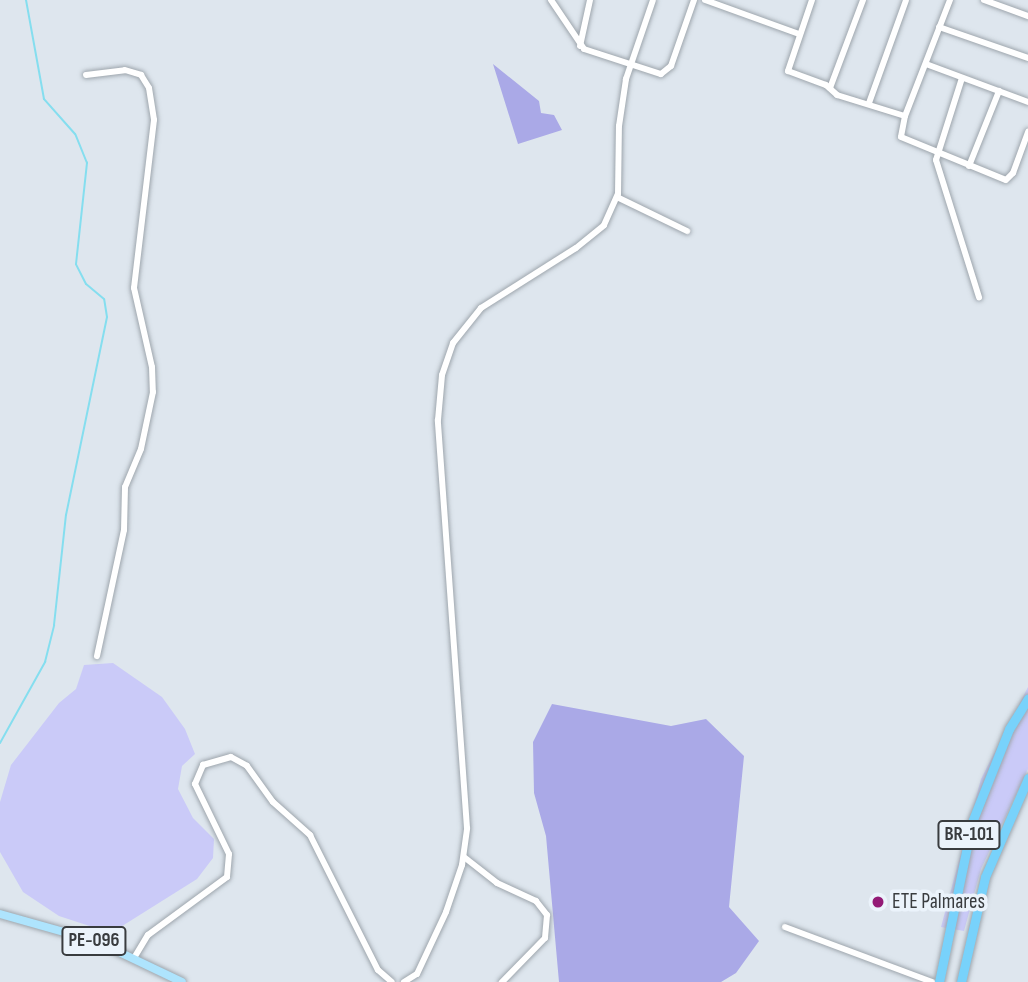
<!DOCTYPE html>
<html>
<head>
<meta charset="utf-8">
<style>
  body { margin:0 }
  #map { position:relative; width:1028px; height:982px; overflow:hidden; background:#dee6ee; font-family:"Sofia Sans Condensed",sans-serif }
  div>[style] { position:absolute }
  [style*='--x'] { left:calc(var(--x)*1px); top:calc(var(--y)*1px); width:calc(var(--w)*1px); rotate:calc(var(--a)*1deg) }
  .green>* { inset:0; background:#cacaf8 }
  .forest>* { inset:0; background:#aaa9e7 }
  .stream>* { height:2px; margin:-1px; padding:0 1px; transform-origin:1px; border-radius:1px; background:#85deef }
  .roads { filter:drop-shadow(0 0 2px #9ea6ad) drop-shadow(0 0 2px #9ea6ad) }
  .minor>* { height:6px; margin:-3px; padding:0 3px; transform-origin:3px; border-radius:3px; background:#fff }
  .major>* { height:8px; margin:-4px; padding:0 4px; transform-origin:4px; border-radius:4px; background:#aee4fd }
  .highway>* { height:9px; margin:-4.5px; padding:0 4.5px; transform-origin:4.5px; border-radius:4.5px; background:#78d2fb }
  .dots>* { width:19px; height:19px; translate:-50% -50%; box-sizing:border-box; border:4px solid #ebf3fb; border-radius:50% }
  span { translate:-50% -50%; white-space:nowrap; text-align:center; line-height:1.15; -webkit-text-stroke:7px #ebf3fb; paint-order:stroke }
  .shield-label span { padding:2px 5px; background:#ebf3fb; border:2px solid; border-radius:5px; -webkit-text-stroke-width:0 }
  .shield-label { font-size:19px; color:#393c3f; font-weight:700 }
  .poi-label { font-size:21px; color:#393c3f }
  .left { translate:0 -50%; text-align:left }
</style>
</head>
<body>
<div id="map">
  <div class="green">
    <div style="clip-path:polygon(113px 663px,162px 697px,185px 729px,195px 754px,182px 766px,178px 789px,193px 818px,214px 839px,213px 858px,197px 879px,111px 933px,59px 916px,23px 892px,0 852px,0 802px,11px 765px,59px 703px,76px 689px,84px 665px)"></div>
    <div style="clip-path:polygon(1028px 687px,1028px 769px,981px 869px,964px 931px,941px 927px,981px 779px)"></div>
  </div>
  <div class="forest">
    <div style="clip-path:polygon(493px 64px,539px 101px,541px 113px,554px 115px,562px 130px,518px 144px)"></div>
    <div style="clip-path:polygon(552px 704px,671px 726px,706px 719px,744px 756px,729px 907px,759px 941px,736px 973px,721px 982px,559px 982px,546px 836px,534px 793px,533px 742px)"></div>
  </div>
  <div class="stream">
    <div style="--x:0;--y:743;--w:93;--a:-60.9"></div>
    <div style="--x:45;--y:662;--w:38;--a:-76"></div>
    <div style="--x:54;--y:625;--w:111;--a:-83.8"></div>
    <div style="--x:66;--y:515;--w:202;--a:-78.3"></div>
    <div style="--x:107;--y:317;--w:18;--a:-99"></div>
    <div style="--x:104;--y:299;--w:23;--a:-140"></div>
    <div style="--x:86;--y:284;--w:22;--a:-117"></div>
    <div style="--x:76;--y:264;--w:102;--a:-83.8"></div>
    <div style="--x:87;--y:163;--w:31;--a:-112"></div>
    <div style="--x:75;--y:134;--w:47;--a:-131.5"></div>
    <div style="--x:44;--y:99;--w:101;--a:-100.3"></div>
  </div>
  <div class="roads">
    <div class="minor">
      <div style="--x:551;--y:0;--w:59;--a:56"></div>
      <div style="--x:584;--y:49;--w:81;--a:18"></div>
      <div style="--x:661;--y:74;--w:13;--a:-39"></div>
      <div style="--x:671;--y:66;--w:70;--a:-70.8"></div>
      <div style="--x:705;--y:0;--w:100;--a:19.9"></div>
      <div style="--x:812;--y:0;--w:75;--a:108.7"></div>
      <div style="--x:788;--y:71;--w:40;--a:20.2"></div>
      <div style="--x:826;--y:85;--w:15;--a:42"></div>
      <div style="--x:837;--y:95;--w:71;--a:17.2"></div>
      <div style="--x:950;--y:0;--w:124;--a:111.2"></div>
      <div style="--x:905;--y:116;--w:21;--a:101"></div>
      <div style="--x:901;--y:137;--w:113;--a:22.3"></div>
      <div style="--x:1006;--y:180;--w:10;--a:-45"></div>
      <div style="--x:1013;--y:173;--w:44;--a:-69.9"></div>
      <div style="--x:984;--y:0;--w:47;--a:20"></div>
      <div style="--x:939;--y:27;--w:94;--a:19.2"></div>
      <div style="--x:580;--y:46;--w:47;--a:-77.7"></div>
      <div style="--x:926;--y:64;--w:109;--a:20.4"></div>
      <div style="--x:86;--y:75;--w:39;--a:-7"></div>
      <div style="--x:125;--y:70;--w:17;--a:17"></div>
      <div style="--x:141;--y:75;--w:15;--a:58"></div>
      <div style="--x:149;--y:88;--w:32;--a:81"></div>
      <div style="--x:154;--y:120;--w:169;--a:96.8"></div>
      <div style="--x:134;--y:288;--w:81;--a:77.2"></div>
      <div style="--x:152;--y:367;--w:25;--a:88"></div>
      <div style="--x:153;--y:392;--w:58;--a:101.9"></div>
      <div style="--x:141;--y:449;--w:41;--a:112.8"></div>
      <div style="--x:125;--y:487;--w:43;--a:91.3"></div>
      <div style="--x:124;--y:530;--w:129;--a:102.1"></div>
      <div style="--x:962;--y:78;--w:86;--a:107.6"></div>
      <div style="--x:936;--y:160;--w:144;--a:72.6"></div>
      <div style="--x:830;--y:88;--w:94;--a:-69.4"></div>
      <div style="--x:869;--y:103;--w:109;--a:-70.2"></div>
      <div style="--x:969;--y:166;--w:81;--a:-68.2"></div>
      <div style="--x:617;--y:197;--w:78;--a:25.9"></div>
      <div style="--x:464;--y:857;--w:42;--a:38.2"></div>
      <div style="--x:497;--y:883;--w:43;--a:24.8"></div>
      <div style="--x:536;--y:901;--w:18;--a:52"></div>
      <div style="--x:547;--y:915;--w:23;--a:95"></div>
      <div style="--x:545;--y:938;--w:62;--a:134.3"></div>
      <div style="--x:785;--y:927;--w:157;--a:20.5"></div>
      <div style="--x:134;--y:958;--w:27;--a:-59"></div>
      <div style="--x:148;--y:935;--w:98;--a:-36.3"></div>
      <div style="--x:227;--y:877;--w:23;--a:-85"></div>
      <div style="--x:229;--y:854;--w:78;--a:-115.9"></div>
      <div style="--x:195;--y:784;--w:21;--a:-67"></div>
      <div style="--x:203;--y:765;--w:29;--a:-16"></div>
      <div style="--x:231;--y:757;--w:18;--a:29"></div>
      <div style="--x:247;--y:766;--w:44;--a:54.2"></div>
      <div style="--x:273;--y:802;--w:50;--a:41.7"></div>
      <div style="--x:310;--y:835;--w:151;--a:63.3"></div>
      <div style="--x:378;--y:970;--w:18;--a:41"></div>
      <div style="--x:404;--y:982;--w:15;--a:-32"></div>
      <div style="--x:417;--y:974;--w:68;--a:-64.9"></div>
      <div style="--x:446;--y:912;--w:50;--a:-71.2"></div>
      <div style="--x:462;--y:865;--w:37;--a:-82"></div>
      <div style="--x:467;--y:828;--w:409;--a:-94.1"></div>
      <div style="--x:438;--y:420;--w:45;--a:-84.9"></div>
      <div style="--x:442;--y:375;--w:34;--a:-71"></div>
      <div style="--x:453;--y:343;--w:45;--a:-51.3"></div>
      <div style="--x:481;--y:308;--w:112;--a:-32.3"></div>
      <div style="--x:576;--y:248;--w:36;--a:-39"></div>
      <div style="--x:604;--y:225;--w:34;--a:-66"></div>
      <div style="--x:618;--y:194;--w:68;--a:-89.2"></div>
      <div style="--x:619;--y:126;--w:48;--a:-81.5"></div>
      <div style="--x:626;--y:79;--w:83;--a:-71.1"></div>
    </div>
    <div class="major">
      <div style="--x:0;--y:914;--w:100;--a:15.7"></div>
      <div style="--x:96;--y:941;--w:95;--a:25.5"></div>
    </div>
    <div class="highway">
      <div style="--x:939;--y:982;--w:163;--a:-78.3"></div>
      <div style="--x:972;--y:822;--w:100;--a:-68.3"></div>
      <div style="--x:1009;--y:729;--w:36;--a:-58"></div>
      <div style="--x:961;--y:982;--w:108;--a:-77.1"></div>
      <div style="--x:985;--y:877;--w:108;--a:-66.5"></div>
    </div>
  </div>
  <div class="dots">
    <div style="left:878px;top:902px;background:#931a76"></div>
  </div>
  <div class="shield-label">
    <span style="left:969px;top:835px">BR-101</span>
    <span style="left:94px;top:941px">PE-096</span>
  </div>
  <div class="poi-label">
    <span class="left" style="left:892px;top:902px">ETE Palmares</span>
  </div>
</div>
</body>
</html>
